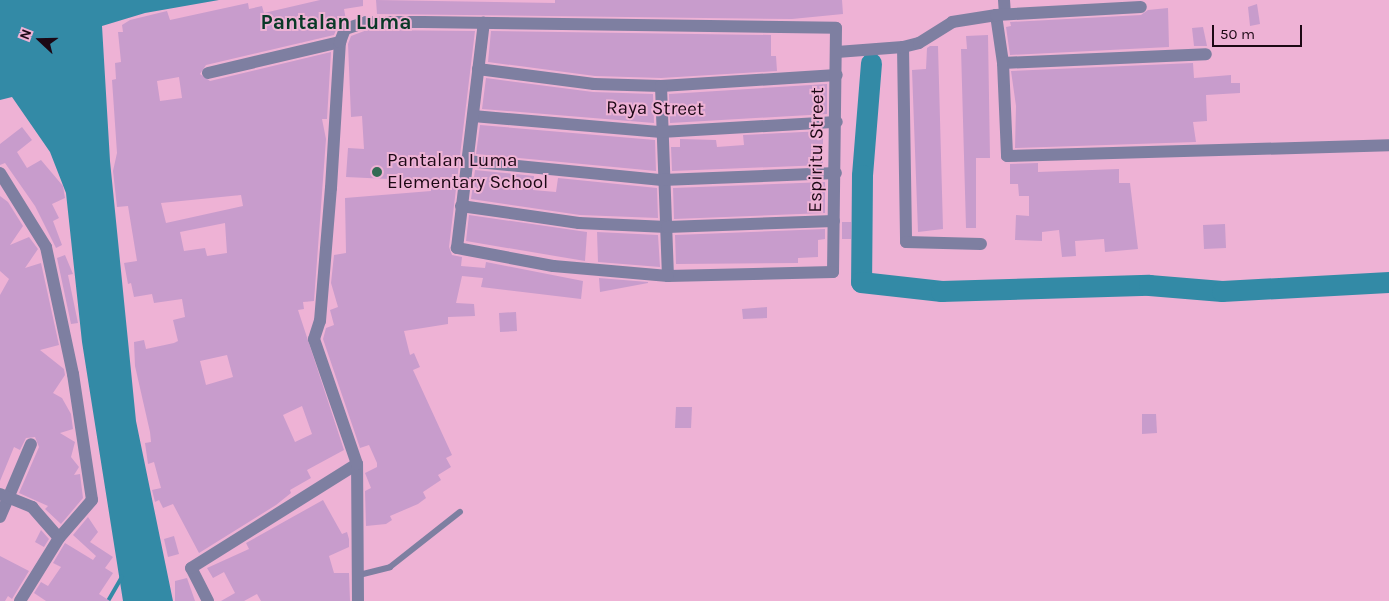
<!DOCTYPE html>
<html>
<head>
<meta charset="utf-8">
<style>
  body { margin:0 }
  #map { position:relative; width:1389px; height:601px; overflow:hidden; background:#eeb2d5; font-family:Karla,sans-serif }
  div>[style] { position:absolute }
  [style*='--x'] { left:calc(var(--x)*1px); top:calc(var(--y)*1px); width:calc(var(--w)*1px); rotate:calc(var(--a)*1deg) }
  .water>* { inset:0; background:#338aa6 }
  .stream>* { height:4px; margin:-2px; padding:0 2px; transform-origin:2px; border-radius:2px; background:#338aa6 }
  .river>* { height:21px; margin:-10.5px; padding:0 10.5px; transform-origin:10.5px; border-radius:10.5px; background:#338aa6 }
  .building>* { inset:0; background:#c89ccc }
  .service>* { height:6px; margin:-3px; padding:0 3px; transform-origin:3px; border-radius:3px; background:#7e7fa1 }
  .minor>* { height:12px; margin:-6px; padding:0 6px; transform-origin:6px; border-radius:6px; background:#7e7fa1 }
  .tertiary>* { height:12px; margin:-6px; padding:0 6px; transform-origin:6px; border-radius:6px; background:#7e7fa1 }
  .dots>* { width:14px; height:14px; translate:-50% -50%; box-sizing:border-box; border:2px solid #eeb2d5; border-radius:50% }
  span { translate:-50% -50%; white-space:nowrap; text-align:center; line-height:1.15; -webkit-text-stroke:4px #eeb2d5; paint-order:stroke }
  .street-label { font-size:19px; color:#1c0815 }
  .poi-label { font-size:19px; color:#1c0815 }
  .left { translate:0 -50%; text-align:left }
  .quarter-label { font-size:21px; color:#093927; font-weight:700 }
  .north { position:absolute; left:15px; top:15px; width:50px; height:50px; -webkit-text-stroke:4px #eeb2d5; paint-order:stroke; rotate:291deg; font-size:14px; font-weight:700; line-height:20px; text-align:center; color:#1c0815 }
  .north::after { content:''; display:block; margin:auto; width:18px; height:22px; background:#1c0815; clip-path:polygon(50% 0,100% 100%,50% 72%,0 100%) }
  .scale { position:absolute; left:1212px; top:25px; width:90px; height:22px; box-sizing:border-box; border:2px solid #1c0815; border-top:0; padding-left:6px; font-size:15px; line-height:18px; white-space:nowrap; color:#1c0815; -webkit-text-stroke:4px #eeb2d5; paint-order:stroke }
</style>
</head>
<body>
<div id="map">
  <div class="water">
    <div style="clip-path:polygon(0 0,219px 0,145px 13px,102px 26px,110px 161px,136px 421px,173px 601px,123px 601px,82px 342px,66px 193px,50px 152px,12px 97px,0 100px)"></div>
  </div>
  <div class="stream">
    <div style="--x:108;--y:601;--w:28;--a:-60"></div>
  </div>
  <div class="river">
    <div style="--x:871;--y:63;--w:112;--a:94.6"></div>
    <div style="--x:862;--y:175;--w:107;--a:90.5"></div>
    <div style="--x:861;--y:282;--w:81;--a:6.4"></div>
    <div style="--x:941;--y:291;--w:208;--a:-1.7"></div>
    <div style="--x:1149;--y:285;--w:73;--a:4.7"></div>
    <div style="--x:1222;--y:291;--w:167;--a:-3.1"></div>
  </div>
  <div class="building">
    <div style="clip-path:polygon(evenodd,320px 0,363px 0,363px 6px,344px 9px,346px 20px,339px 23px,334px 35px,206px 65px,200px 74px,210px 81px,331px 52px,327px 119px,322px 119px,326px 139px,314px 301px,303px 302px,304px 309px,298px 310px,344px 450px,307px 470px,311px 478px,290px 490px,291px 493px,276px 505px,199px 553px,173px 504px,163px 508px,159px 500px,155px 502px,152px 490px,161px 488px,154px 462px,148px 464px,145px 443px,151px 442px,150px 432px,135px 366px,134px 342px,144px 340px,146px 349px,174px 343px,178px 341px,173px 320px,185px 317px,182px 299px,154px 303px,152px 294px,134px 297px,131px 283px,128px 284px,124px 263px,137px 261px,128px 206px,117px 207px,113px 171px,117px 153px,112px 80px,116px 79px,115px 63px,121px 62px,118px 32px,123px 32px,122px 25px,130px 20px,167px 11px,170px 20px,248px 3px,249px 9px,262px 6px,264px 13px,320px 0,179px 77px,182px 98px,160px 101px,157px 81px,179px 77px,320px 0,241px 195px,243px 206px,166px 223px,161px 203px,241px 195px,320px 0,225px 223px,227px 253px,207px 256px,205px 248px,184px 251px,180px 232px,225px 223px,320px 0,227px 355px,233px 377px,206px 385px,200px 361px,227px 355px,320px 0,302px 406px,312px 434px,295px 442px,283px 415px,302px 406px)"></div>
    <div style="clip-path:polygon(376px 0,555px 3px,555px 0,842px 0,843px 14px,792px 19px,377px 14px)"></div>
    <div style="clip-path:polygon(1257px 4px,1260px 24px,1250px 26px,1248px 7px)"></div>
    <div style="clip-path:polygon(1168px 8px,1169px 47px,1010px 55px,1006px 27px,1011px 26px,1010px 22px,1141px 15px,1148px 10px)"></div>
    <div style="clip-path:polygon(1203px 27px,1207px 46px,1194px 46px,1192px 28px)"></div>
    <div style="clip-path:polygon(367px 30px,475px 31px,449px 247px,452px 255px,462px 257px,461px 266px,485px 268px,486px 262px,583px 281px,581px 299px,481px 287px,483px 278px,462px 276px,456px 303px,474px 304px,475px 316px,448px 317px,448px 324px,404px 331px,410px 355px,414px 353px,420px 367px,413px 370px,452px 455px,446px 458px,451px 467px,438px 475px,441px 480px,423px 492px,426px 498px,418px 504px,390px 516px,392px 520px,386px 524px,366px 526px,365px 491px,371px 488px,365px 473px,377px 467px,377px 463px,369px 445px,360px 448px,323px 339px,326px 328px,334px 325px,330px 310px,338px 307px,331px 283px,334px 255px,346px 253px,345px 198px,431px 191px,431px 181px,346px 177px,348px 148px,364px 149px,362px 116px,351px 117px,348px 44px,351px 36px)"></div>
    <div style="clip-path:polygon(491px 31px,771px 35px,771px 56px,776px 56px,777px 71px,661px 78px,595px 76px,488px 62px)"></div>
    <div style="clip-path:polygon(988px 35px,990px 158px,976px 158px,976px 228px,966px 228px,961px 49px,967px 49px,966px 36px)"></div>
    <div style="clip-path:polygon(930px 46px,938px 46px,943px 229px,918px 232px,912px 70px,926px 69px,927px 48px)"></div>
    <div style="clip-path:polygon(1193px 63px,1194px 78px,1231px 75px,1231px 83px,1240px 83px,1240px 93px,1206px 95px,1207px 121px,1193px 122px,1196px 142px,1015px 148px,1016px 106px,1011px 71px)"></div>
    <div style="clip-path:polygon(486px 78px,593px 92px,653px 94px,654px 123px,482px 109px)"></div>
    <div style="clip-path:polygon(827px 84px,827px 114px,670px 123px,669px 94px)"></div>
    <div style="clip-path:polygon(480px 125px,655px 140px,656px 171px,476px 154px)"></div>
    <div style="clip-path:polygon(22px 127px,32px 140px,17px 152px,27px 168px,41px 160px,63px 186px,65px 198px,52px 204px,59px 218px,53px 221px,62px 245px,56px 248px,35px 206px,5px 163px,0 165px,0 144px)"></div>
    <div style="clip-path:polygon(823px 131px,823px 165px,672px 171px,671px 147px,680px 147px,680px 139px,716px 140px,717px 147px,744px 145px,743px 135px)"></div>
    <div style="clip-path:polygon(1038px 163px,1038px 172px,1119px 169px,1119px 183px,1130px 183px,1138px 249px,1105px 252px,1104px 239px,1075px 241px,1076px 256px,1062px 257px,1059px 230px,1042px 232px,1042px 241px,1015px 240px,1016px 215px,1029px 216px,1029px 196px,1019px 196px,1018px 184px,1010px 184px,1010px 164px)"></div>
    <div style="clip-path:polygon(475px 170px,534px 176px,533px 190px,556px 192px,558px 178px,657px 188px,658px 218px,580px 215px,471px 199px)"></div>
    <div style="clip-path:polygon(825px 182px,825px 213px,674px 219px,673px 188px)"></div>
    <div style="clip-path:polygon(0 196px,8px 202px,23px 226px,10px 245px,29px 237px,38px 249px,25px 268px,41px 263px,59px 345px,40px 350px,64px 369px,65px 375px,53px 393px,62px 398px,71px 414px,73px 429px,60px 433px,75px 442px,71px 457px,79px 467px,74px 475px,80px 474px,83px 498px,61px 524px,45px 509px,48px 506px,19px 493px,39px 447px,35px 437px,26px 438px,20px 450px,14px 447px,0 481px,0 295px,9px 279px,0 271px)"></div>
    <div style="clip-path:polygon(469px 215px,587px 232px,585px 261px,466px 241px)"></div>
    <div style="clip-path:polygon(842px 222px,851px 222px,851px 239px,842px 239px)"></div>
    <div style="clip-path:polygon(1225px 224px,1226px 248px,1204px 249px,1203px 225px)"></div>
    <div style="clip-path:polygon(825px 229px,825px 239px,818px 240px,818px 257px,798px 258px,798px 263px,676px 264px,675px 235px)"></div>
    <div style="clip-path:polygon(597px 232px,658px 235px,660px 267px,598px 262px)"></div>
    <div style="clip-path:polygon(65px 255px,73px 274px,68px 275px,78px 323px,71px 324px,57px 258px)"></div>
    <div style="clip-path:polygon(599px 278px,648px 282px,648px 283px,600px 292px)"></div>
    <div style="clip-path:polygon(767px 307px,767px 318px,743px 319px,742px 309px)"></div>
    <div style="clip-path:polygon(516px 312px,517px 331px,500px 332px,499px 313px)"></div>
    <div style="clip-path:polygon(676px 407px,692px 407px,691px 428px,675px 428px)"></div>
    <div style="clip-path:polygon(1142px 414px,1156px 414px,1157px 433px,1142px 434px)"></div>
    <div style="clip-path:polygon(323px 500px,342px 534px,347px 532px,349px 539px,349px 547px,329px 556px,334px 573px,349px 573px,350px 601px,261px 601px,257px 594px,244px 601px,221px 601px,235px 593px,224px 572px,213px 578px,207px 568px,249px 549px,246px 543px)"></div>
    <div style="clip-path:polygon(88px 517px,98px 532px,90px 542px,113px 557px,105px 568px,113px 573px,99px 594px,110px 601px,46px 601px,34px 593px,41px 582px,48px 586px,61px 567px,53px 563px,65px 543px,93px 560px,96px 556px,73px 535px)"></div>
    <div style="clip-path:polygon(41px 530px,49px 539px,44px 547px,35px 542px)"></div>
    <div style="clip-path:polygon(174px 536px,179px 554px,168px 557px,164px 539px)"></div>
    <div style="clip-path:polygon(0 556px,29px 571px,12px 599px,8px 596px,5px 601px,0 601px)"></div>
    <div style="clip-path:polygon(187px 578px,195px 601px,175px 601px,175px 581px)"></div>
  </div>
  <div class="service">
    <div style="--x:359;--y:575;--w:32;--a:-14"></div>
    <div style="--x:390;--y:567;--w:89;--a:-38.2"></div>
  </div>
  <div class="minor">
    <div style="--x:1004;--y:0;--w:14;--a:86"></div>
    <div style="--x:996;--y:15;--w:49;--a:81.7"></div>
    <div style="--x:1003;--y:63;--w:203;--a:-2.5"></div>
    <div style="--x:903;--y:47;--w:195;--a:89.1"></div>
    <div style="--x:906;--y:242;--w:75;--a:1.5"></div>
    <div style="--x:837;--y:52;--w:66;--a:-4.3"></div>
    <div style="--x:903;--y:47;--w:16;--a:-14"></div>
    <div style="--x:919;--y:43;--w:39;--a:-32"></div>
    <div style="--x:952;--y:22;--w:45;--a:-9"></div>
    <div style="--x:996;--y:15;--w:145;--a:-3.2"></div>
    <div style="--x:1003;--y:63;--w:93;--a:87.5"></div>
    <div style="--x:1007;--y:156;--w:382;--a:-1.6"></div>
    <div style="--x:478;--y:69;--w:117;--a:7.4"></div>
    <div style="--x:594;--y:84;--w:67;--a:1.7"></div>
    <div style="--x:661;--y:86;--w:176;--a:-3.6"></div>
    <div style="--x:208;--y:73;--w:136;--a:-13.2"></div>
    <div style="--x:661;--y:86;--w:190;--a:87.9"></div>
    <div style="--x:473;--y:116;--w:189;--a:4.9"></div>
    <div style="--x:661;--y:132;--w:176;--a:-3.3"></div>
    <div style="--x:467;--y:161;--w:196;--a:5.6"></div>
    <div style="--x:662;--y:180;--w:174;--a:-2.3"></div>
    <div style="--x:0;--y:173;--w:87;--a:58.1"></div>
    <div style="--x:46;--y:247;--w:130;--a:78"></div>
    <div style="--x:73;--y:374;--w:127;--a:81.4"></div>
    <div style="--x:92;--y:500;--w:50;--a:131"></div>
    <div style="--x:461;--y:206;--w:119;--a:8.2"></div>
    <div style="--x:579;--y:223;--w:88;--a:2.6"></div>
    <div style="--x:667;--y:227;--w:167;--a:-2.1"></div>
    <div style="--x:0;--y:517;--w:79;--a:-67"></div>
    <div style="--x:208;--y:601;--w:37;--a:-117"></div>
    <div style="--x:191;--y:568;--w:196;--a:-32.1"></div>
    <div style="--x:358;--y:601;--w:137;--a:-90.4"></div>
    <div style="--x:357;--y:464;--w:132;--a:-109"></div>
    <div style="--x:314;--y:339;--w:19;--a:-72"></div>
    <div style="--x:320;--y:321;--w:133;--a:-85.3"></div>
    <div style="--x:331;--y:188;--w:146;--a:-86.5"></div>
    <div style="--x:340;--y:42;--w:14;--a:-69"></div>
    <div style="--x:345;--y:29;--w:22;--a:-18"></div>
    <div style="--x:366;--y:22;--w:57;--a:0"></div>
    <div style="--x:423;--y:22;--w:413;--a:0.8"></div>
    <div style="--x:836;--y:28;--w:244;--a:90.7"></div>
    <div style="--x:833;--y:272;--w:165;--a:178.6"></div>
    <div style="--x:668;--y:276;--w:115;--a:-175"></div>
    <div style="--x:553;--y:266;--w:98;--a:-169.4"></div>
    <div style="--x:457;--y:248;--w:227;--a:-83.2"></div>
  </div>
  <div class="tertiary">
    <div style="--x:0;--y:494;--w:35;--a:22"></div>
    <div style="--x:32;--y:507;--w:41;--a:48.9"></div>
    <div style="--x:59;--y:538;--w:74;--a:121.8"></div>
  </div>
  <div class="dots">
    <div style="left:377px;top:172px;background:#336b53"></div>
  </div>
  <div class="street-label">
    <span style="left:655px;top:109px;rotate:1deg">Raya Street</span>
    <span style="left:817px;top:150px;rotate:-89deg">Espiritu Street</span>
  </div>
  <div class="poi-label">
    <span class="left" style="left:387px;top:172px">Pantalan Luma<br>Elementary School</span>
  </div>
  <div class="quarter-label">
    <span style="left:336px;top:22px">Pantalan Luma</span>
  </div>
  <div class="north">N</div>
  <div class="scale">50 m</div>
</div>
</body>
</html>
